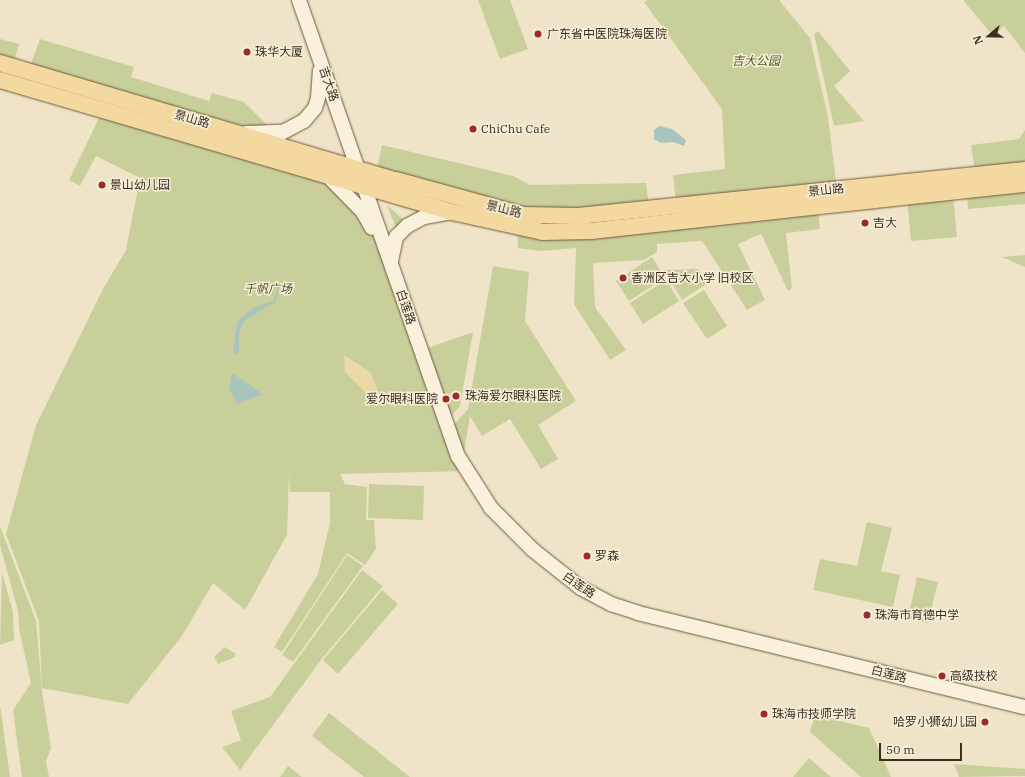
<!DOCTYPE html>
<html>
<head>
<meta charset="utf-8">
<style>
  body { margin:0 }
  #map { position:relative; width:1025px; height:777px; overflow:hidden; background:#f0e4c8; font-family:"IBM Plex Serif","Noto Sans SC",serif }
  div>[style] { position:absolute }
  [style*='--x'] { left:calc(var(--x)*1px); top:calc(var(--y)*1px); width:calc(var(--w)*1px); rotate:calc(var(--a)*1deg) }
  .green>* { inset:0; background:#c9cf9b }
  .sand>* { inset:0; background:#ecd9a5 }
  .water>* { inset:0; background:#a9c4bc }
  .roads { filter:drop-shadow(0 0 1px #6f573f) drop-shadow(0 0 1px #6f573f) }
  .secondary>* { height:14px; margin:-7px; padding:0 7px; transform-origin:7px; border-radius:7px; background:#faf1dc }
  .primary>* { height:16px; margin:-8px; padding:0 8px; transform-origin:8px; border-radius:8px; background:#f3d9a0 }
  .dots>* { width:11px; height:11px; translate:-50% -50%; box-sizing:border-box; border:2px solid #f7eed8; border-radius:50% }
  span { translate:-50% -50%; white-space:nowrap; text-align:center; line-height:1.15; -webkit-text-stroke:3px #f7eed8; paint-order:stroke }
  .poi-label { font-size:12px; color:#3d2e20 }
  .left { translate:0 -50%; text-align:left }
  .right { translate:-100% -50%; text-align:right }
  .park-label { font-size:12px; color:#4d5a26; font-style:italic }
  .street-label { font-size:12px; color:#3d2e20 }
  .north { position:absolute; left:969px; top:16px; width:40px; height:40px; -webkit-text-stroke:3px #f7eed8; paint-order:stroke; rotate:250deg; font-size:11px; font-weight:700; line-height:16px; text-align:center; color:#3d2e20 }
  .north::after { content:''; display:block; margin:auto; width:14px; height:18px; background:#3d2e20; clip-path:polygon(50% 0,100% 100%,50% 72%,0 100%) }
  .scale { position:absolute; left:879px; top:743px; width:83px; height:18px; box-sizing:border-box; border:2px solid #3d2e20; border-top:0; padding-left:5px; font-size:12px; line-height:14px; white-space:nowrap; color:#3d2e20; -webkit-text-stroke:3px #f7eed8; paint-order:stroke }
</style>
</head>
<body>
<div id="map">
  <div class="green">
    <div style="clip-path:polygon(478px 0,510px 0,528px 49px,500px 59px)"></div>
    <div style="clip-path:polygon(648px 0,779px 0,810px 38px,828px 117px,837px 189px,676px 203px,673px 175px,725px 169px,722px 109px,644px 2px)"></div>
    <div style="clip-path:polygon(963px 0,1025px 0,1025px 53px,1004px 26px,993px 36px)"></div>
    <div style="clip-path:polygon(818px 31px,850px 71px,834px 86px,864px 121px,834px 126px,814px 34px)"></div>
    <div style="clip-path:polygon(0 39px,19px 44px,14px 62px,0 58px)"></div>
    <div style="clip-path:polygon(40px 39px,134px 67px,131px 77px,209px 101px,212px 93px,244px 102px,269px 127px,238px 130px,29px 69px)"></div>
    <div style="clip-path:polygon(102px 112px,323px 175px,364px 213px,391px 262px,467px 471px,340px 474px,345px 484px,367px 487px,366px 520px,374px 520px,376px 549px,365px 565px,347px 553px,282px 652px,274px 647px,318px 574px,330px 523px,330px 492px,290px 492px,289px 475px,287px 535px,245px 610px,213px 583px,182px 636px,128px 704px,42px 688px,39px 621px,6px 534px,36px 425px,103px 289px,126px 250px,140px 178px,96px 156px,80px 186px,69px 180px)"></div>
    <div style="clip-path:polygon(1025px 130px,1025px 165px,975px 171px,971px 145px,1019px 139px)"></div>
    <div style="clip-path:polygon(382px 145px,513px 176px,530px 185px,646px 183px,649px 206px,524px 212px,376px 173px)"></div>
    <div style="clip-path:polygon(1025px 187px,1025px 204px,968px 209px,967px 193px)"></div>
    <div style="clip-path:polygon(953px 195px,957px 237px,911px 241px,907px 199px)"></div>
    <div style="clip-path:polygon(387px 205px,406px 222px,398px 233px)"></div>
    <div style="clip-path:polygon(818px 208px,820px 229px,786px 233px,792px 288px,788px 291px,761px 234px,738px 244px,765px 300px,747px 310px,702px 241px,657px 244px,657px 252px,644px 260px,593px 263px,595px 307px,626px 350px,610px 360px,574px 304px,576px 248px,541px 251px,518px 248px,517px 229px)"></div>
    <div style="clip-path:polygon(1025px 255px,1025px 267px,1002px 257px)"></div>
    <div style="clip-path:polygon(652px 257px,665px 278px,629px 301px,616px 281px)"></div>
    <div style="clip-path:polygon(493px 266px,529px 272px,525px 321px,576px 401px,538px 425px,558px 459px,541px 469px,510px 419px,482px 436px,470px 416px,463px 458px,451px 428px,468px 409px)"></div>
    <div style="clip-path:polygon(698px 269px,708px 283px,682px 300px,664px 270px)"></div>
    <div style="clip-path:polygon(666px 280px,679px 301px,643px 324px,630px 303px)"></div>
    <div style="clip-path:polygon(704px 290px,727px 326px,707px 339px,683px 303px)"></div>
    <div style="clip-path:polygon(473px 332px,460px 406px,448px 419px,425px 349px)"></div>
    <div style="clip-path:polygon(369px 484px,424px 486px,423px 520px,368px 518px)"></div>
    <div style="clip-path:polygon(867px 522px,892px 528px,881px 571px,900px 575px,893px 607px,813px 590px,820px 559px,857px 566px)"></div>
    <div style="clip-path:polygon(0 526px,36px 621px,42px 691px,51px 748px,46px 761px,49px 777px,22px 777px,13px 710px,31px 683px,19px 629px,18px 611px,0 545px)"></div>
    <div style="clip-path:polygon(347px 555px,363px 566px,293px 662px,282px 655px)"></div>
    <div style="clip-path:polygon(362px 570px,383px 586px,321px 660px,240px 770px,222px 747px,241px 740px,231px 711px,270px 697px)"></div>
    <div style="clip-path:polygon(2px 573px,13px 612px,14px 640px,0 645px)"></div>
    <div style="clip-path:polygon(917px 577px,938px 582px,928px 623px,908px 618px)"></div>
    <div style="clip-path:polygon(382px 590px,398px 604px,338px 674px,323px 660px)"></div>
    <div style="clip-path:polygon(225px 647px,236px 654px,235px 657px,218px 664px,214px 657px)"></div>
    <div style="clip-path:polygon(0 708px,1px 711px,10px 777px,0 777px)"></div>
    <div style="clip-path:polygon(329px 713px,410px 777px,364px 777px,312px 736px)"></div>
    <div style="clip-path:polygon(815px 715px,869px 728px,891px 777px,861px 777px,810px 732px)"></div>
    <div style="clip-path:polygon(809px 758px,831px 777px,793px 777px)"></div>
    <div style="clip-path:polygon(954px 764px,1025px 769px,1025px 776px,959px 777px)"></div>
    <div style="clip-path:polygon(288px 766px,302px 777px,280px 777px)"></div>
  </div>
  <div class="sand">
    <div style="clip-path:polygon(344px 355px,371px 373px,381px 399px,370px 397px,345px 372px)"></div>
  </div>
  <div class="water">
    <div style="clip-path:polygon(659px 126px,672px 129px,686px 140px,684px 146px,673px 142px,661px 143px,654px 139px,654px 130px)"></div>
    <div style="clip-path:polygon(282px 281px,275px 302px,245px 320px,239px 331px,239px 352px,233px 355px,237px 322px,253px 308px,273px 301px)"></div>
    <div style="clip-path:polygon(232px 373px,263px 394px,237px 404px,229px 388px)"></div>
  </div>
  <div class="roads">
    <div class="secondary">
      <div style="--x:299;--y:0;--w:483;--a:70.8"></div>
      <div style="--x:458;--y:456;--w:62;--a:57.6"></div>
      <div style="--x:491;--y:508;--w:59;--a:45"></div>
      <div style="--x:533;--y:550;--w:61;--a:38.4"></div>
      <div style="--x:581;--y:588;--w:34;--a:28"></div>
      <div style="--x:611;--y:604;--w:28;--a:18"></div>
      <div style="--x:638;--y:613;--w:398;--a:13.7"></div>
      <div style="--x:246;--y:133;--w:37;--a:-2"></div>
      <div style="--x:283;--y:132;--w:24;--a:-28"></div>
      <div style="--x:304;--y:121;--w:17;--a:-50"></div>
      <div style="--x:315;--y:108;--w:10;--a:-73"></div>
      <div style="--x:318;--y:98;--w:27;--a:-86"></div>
      <div style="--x:328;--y:176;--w:50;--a:45.8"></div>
      <div style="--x:363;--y:212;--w:18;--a:61"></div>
      <div style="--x:391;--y:261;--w:25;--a:-78"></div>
      <div style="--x:396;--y:237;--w:16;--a:-45"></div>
      <div style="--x:407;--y:226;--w:19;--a:-28"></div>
      <div style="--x:424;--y:217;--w:28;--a:-10"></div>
    </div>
    <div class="primary">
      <div style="--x:0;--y:63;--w:413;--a:16.5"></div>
      <div style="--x:396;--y:180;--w:133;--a:15.3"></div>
      <div style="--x:524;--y:215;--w:54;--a:1.1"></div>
      <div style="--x:578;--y:216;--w:449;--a:-5.9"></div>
      <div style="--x:0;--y:80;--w:471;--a:16.3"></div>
      <div style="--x:452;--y:212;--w:93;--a:12.4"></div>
      <div style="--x:543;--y:232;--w:48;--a:-1.2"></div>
      <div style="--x:591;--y:231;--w:437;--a:-6.2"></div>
    </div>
  </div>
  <div class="dots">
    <div style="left:538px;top:34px;background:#9e2a2b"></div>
    <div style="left:247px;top:52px;background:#9e2a2b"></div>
    <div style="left:473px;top:129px;background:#9e2a2b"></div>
    <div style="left:102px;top:185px;background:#9e2a2b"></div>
    <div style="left:865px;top:223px;background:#9e2a2b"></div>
    <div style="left:623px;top:278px;background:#9e2a2b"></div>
    <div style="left:456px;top:396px;background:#9e2a2b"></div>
    <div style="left:446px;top:399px;background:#9e2a2b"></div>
    <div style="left:587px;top:556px;background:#9e2a2b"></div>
    <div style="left:867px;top:615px;background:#9e2a2b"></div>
    <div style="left:942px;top:676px;background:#9e2a2b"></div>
    <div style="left:764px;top:714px;background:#9e2a2b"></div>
    <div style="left:985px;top:722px;background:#9e2a2b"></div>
  </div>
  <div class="poi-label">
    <span class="left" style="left:547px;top:34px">广东省中医院珠海医院</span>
    <span class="left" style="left:255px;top:52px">珠华大厦</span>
    <span class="left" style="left:481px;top:129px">ChiChu Cafe</span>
    <span class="left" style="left:110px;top:185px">景山幼儿园</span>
    <span class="left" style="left:873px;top:223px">吉大</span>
    <span class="left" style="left:631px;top:278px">香洲区吉大小学 旧校区</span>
    <span class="left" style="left:465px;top:396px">珠海爱尔眼科医院</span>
    <span class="right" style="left:438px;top:399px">爱尔眼科医院</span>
    <span class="left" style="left:595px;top:556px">罗森</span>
    <span class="left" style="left:875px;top:615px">珠海市育德中学</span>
    <span class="left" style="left:950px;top:676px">高级技校</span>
    <span class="left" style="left:772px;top:714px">珠海市技师学院</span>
    <span class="right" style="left:977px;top:722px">哈罗小狮幼儿园</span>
  </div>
  <div class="park-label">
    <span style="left:756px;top:61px">吉大公园</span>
    <span style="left:268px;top:289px">千帆广场</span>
  </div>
  <div class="street-label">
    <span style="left:329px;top:84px;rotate:71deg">吉大路</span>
    <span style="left:192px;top:119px;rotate:16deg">景山路</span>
    <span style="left:826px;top:190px;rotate:-6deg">景山路</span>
    <span style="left:504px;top:209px;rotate:14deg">景山路</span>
    <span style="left:406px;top:307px;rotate:71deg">白莲路</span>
    <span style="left:579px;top:585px;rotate:34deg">白莲路</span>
    <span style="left:889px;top:674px;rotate:14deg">白莲路</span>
  </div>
  <div class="north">N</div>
  <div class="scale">50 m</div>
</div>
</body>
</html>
